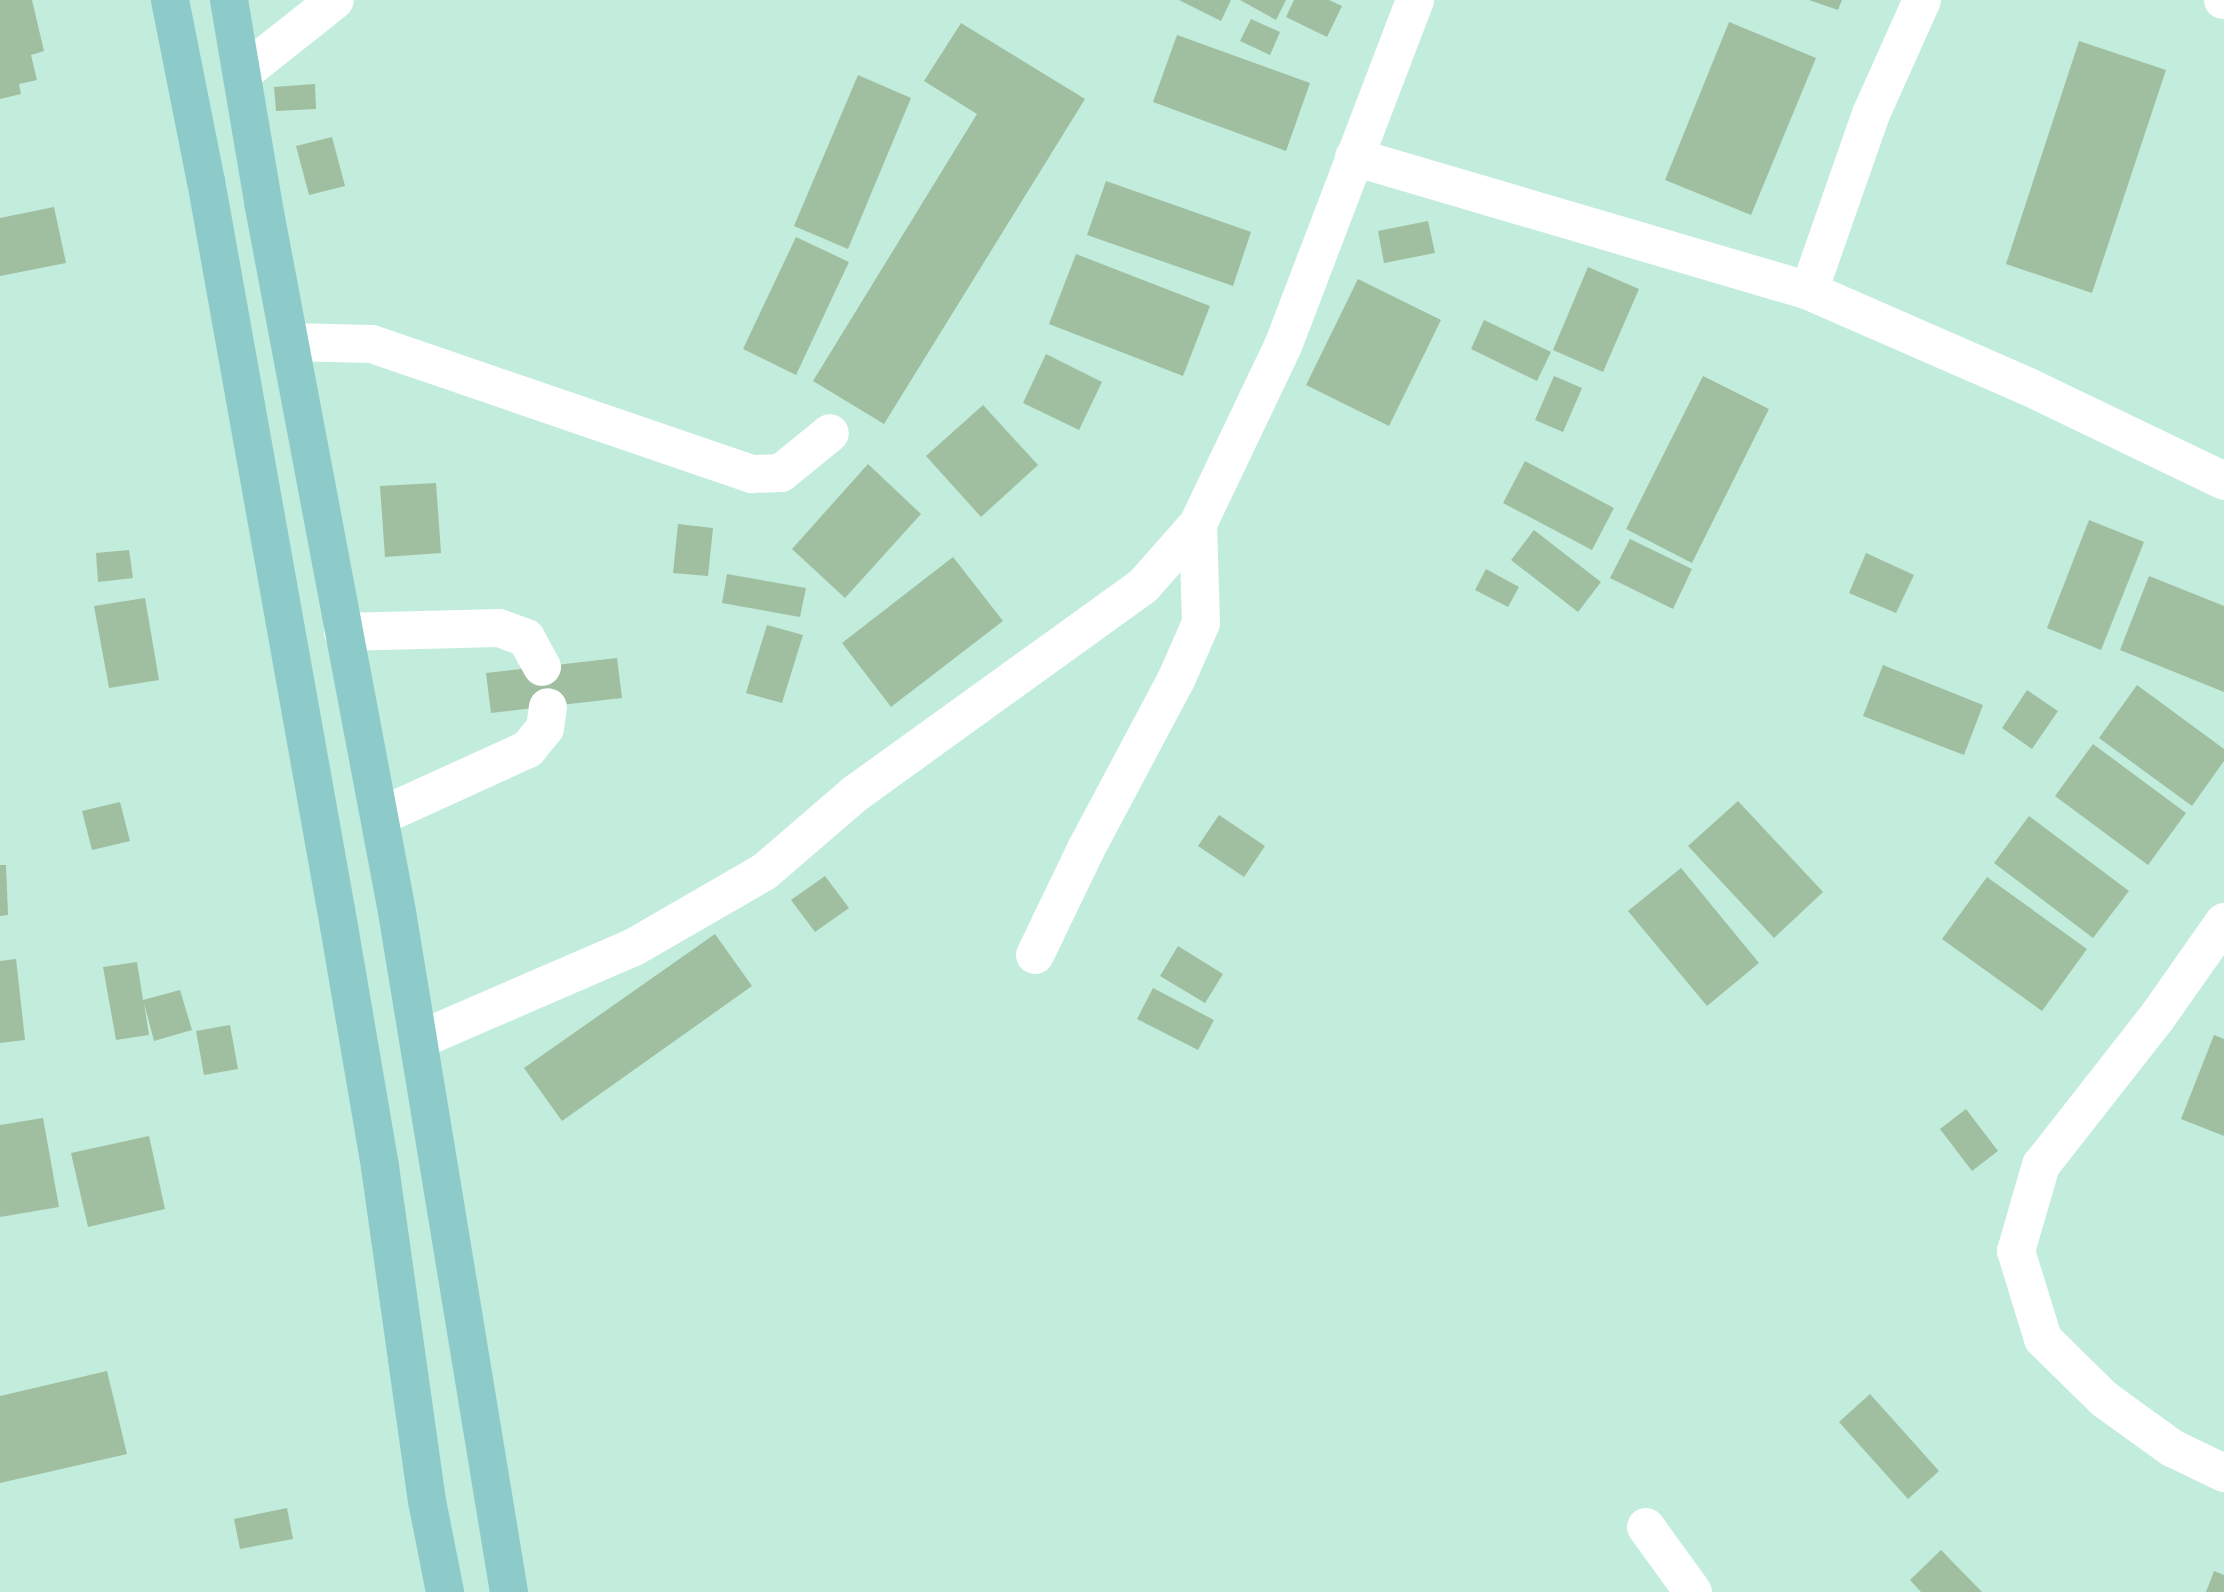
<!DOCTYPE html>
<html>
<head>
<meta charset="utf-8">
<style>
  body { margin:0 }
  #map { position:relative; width:2224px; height:1592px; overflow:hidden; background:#c2ecdb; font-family:Helvetica,sans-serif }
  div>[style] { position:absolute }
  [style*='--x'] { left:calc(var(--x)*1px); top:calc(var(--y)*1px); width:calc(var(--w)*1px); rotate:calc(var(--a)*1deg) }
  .building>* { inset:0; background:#a0bfa1 }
  .minor>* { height:38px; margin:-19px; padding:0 19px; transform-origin:19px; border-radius:19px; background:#fff }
  .major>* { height:38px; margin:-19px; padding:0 19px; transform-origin:19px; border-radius:19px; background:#8ccbca }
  span { translate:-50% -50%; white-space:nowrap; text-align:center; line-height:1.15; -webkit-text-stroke:5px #c2ecdb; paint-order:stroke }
</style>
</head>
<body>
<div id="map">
  <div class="building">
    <div style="clip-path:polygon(0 0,32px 0,44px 51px,31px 55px,37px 80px,19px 84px,21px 94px,0 99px)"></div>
    <div style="clip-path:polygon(1179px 0,1231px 0,1221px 21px)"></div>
    <div style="clip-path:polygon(1240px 0,1286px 0,1276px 20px)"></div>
    <div style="clip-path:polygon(1294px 0,1329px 0,1342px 6px,1327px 37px,1286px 17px)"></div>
    <div style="clip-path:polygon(1809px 0,1842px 0,1838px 10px)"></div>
    <div style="clip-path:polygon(1251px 19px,1280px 32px,1270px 55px,1240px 41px)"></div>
    <div style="clip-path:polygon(1729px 22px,1816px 58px,1751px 215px,1665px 180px)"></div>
    <div style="clip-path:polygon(961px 23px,1085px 99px,884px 424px,813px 381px,977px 114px,924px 81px)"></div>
    <div style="clip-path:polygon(1177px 35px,1310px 83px,1286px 151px,1153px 102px)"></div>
    <div style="clip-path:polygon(2079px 41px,2166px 70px,2092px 293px,2006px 264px)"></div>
    <div style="clip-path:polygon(858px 75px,911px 98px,848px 249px,794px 226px)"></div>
    <div style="clip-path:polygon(315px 84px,316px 109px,276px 111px,274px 87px)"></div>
    <div style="clip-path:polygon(332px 137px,345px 186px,309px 195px,296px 146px)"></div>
    <div style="clip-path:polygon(1106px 181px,1251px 232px,1233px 286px,1087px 235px)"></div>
    <div style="clip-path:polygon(54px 207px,66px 263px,0 276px,0 218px)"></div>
    <div style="clip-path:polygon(1428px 221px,1435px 253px,1384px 263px,1378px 231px)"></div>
    <div style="clip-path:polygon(796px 237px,849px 262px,796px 375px,743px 349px)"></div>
    <div style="clip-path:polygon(1076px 254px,1210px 306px,1183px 376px,1049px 324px)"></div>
    <div style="clip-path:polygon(1588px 267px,1639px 289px,1603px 372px,1553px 350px)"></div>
    <div style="clip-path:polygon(1358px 279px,1441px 320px,1389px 426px,1306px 385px)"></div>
    <div style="clip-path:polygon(1484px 320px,1551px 352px,1537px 381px,1471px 349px)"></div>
    <div style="clip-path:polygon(1046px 354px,1102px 382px,1079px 430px,1023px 403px)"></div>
    <div style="clip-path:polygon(1554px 376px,1582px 388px,1563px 432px,1535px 420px)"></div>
    <div style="clip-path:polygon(1703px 376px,1769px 409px,1692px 563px,1626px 529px)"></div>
    <div style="clip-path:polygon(983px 405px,1038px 465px,981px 517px,926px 456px)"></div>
    <div style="clip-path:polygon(1525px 461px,1614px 508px,1592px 550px,1503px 503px)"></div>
    <div style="clip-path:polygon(868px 464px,921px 514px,845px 598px,792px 549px)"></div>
    <div style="clip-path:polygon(436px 483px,441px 553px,385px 557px,380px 486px)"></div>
    <div style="clip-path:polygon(2089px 520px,2144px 542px,2101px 650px,2047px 628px)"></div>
    <div style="clip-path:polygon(678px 524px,713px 528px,708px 576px,673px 573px)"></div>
    <div style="clip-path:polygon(1534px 530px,1601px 582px,1578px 612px,1511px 560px)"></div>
    <div style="clip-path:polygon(1630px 539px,1692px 569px,1673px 609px,1610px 578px)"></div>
    <div style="clip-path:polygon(129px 550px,133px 578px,98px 582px,96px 553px)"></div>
    <div style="clip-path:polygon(1866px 553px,1914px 575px,1896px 613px,1849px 593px)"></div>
    <div style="clip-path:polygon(953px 557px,1003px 621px,891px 707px,842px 643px)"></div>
    <div style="clip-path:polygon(1486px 569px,1519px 587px,1508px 607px,1475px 590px)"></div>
    <div style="clip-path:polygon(727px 574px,806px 588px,800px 617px,722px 603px)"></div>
    <div style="clip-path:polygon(2149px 576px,2224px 606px,2224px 692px,2120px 650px)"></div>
    <div style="clip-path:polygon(145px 598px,159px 680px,109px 688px,94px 606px)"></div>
    <div style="clip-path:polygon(767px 625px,803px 635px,782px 703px,746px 693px)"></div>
    <div style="clip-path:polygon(617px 658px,622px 698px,491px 713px,486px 673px)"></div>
    <div style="clip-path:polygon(1883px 665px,1983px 705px,1964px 755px,1863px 716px)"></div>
    <div style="clip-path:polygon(2137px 685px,2224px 749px,2224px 761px,2192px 806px,2099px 738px)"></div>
    <div style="clip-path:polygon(2027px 690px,2058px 711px,2032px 749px,2002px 728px)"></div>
    <div style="clip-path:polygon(2093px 744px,2186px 813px,2148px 865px,2055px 796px)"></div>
    <div style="clip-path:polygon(1738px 801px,1823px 892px,1774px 938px,1688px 846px)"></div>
    <div style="clip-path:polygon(120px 802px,130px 841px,92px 850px,82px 811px)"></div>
    <div style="clip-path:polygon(1219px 815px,1265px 846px,1244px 877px,1198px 846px)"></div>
    <div style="clip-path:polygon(2029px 816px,2129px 891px,2093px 938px,1994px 863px)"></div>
    <div style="clip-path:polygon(0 865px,6px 865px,8px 915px,0 916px)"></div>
    <div style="clip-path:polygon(1681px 868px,1759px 963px,1707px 1006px,1628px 911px)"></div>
    <div style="clip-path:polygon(825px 876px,849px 908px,815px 932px,791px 900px)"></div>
    <div style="clip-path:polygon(1987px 877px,2087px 949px,2042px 1011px,1942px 939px)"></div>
    <div style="clip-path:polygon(715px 934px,752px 986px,562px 1121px,524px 1068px)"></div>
    <div style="clip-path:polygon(1178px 946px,1223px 974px,1205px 1003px,1160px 976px)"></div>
    <div style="clip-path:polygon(16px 959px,25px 1040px,0 1043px,0 961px)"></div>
    <div style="clip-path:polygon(137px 962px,143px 1000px,180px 990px,192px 1030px,154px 1041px,144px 1003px,149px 1035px,116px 1040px,103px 967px)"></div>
    <div style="clip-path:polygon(1153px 988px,1214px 1020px,1198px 1050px,1137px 1019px)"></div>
    <div style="clip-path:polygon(230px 1025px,238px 1069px,204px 1075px,196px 1031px)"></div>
    <div style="clip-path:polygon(2214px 1035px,2224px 1039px,2224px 1136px,2181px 1119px)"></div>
    <div style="clip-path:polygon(1966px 1109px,1998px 1151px,1972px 1171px,1940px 1129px)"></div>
    <div style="clip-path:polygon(43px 1118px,59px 1207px,0 1217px,0 1125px)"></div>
    <div style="clip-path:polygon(149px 1136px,165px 1209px,88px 1227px,71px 1153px)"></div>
    <div style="clip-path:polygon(107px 1371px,127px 1454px,0 1483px,0 1396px)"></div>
    <div style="clip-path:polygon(1870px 1394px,1939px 1471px,1908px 1499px,1839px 1422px)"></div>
    <div style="clip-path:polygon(287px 1508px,293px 1539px,240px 1549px,234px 1519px)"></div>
    <div style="clip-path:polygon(1941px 1550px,1982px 1592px,1921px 1592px,1910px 1580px)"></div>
    <div style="clip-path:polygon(2214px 1571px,2224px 1575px,2224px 1592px,2206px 1592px)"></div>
  </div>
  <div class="minor">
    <div style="--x:2223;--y:0;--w:1;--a:0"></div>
    <div style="--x:243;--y:73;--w:117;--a:-38.4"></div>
    <div style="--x:1354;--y:157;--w:474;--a:16.4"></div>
    <div style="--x:1809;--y:291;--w:240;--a:23.6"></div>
    <div style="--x:2029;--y:387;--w:216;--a:25.7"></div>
    <div style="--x:1809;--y:291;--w:188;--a:-70.7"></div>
    <div style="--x:1871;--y:114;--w:125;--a:-65.9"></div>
    <div style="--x:290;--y:342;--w:82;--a:1.4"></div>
    <div style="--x:372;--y:344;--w:402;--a:18.9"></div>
    <div style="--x:752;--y:474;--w:29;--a:-2"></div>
    <div style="--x:781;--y:473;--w:63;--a:-39.2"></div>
    <div style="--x:343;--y:632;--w:156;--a:-1.5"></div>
    <div style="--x:499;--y:628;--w:29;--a:20"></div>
    <div style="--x:526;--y:638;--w:33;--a:61"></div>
    <div style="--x:379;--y:817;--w:164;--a:-24.5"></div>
    <div style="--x:528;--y:749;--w:27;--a:-51"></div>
    <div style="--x:545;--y:728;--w:21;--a:-82"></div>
    <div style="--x:2224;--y:922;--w:115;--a:125.1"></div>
    <div style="--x:2158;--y:1016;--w:189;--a:128.1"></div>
    <div style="--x:2041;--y:1165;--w:90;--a:106.2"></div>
    <div style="--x:2016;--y:1251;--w:92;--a:72.9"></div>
    <div style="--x:2043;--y:1339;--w:86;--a:44.5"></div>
    <div style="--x:2104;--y:1399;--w:84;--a:35.8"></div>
    <div style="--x:2172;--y:1448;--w:58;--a:25.7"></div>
    <div style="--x:1035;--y:955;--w:118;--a:-64.3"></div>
    <div style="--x:1086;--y:849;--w:191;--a:-62"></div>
    <div style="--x:1176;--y:680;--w:62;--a:-66.3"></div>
    <div style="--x:1201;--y:623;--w:99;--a:-91.7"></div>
    <div style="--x:419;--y:1040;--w:234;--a:-23.4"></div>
    <div style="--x:634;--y:947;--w:150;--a:-30"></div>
    <div style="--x:764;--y:872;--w:121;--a:-40.7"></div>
    <div style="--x:856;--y:793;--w:355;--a:-35.8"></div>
    <div style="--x:1144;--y:585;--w:81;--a:-48.5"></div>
    <div style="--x:1198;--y:524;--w:197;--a:-64.5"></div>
    <div style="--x:1283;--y:346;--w:370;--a:-69.1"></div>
    <div style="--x:1646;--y:1527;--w:80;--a:54.1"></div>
  </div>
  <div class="major">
    <div style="--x:170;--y:0;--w:185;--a:78.8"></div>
    <div style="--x:206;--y:181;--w:740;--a:79.88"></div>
    <div style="--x:336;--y:909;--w:262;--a:80.3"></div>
    <div style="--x:380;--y:1167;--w:337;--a:82"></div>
    <div style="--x:427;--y:1501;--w:93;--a:78.8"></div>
    <div style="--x:229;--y:0;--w:205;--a:80.4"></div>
    <div style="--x:263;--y:202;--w:723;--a:79.31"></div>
    <div style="--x:397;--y:912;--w:689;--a:80.65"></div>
  </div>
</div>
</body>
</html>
